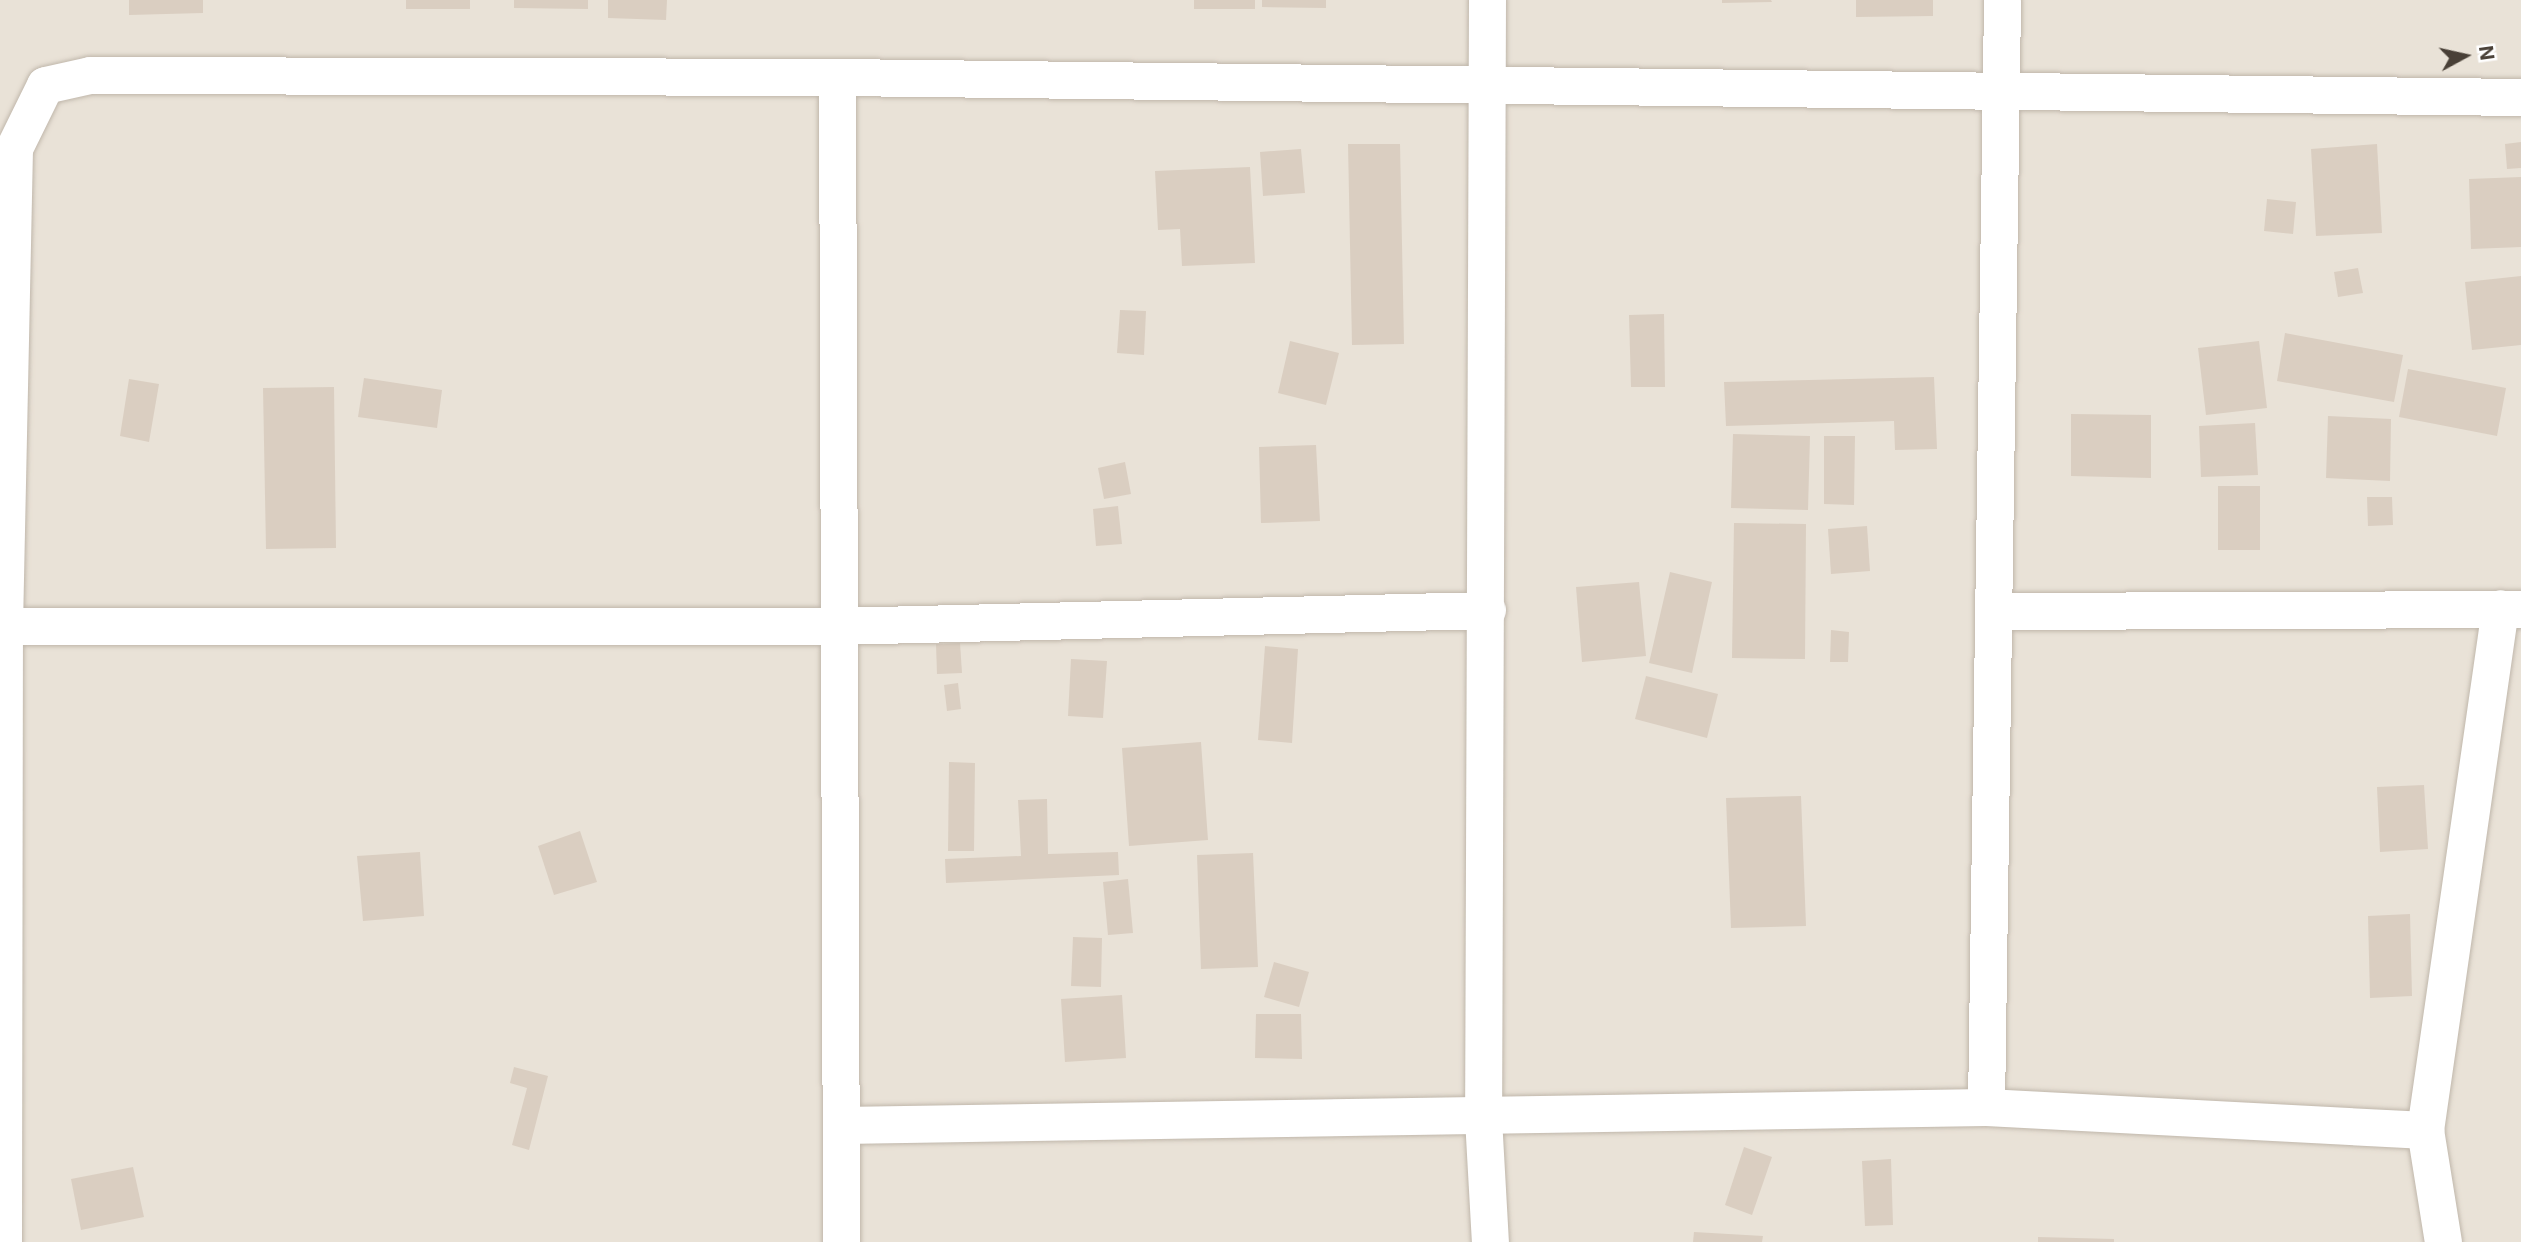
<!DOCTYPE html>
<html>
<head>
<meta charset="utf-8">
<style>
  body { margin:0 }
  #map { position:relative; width:2521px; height:1242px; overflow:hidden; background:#f5f0e9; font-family:Inter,sans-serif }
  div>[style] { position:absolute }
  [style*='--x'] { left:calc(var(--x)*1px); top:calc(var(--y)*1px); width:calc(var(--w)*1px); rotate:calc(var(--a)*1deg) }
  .residential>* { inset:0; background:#e9e2d7 }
  .building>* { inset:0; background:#dacec1 }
  .roads { filter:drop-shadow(0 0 2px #c0b7ab) drop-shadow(0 0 2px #c0b7ab) }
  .street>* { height:37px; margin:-18.5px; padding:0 18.5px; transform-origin:18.5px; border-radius:18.5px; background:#fff }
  span { translate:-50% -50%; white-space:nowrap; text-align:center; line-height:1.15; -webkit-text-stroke:5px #fff; paint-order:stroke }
  .north { position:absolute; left:2430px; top:21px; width:70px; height:70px; -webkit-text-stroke:5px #fff; paint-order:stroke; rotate:82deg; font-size:19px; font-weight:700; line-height:28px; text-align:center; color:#494037 }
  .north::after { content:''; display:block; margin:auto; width:24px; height:32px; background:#494037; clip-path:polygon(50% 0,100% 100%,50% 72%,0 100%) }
</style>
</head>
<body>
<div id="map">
  <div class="residential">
    <div style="clip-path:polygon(0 0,2521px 0,2521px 1242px,0 1242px)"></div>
  </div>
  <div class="building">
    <div style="clip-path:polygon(129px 0,203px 0,203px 13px,129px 15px)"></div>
    <div style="clip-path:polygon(406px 0,470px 0,470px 9px,406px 9px)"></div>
    <div style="clip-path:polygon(514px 0,588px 0,588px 9px,514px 8px)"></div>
    <div style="clip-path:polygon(608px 0,667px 0,666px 20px,608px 18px)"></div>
    <div style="clip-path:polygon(1194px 0,1255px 0,1255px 9px,1194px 9px)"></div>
    <div style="clip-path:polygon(1262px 0,1326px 0,1326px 8px,1262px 7px)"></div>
    <div style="clip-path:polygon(1722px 0,1771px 0,1772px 2px,1722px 3px)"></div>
    <div style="clip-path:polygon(1856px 0,1933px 0,1933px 16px,1856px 17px)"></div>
    <div style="clip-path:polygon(2521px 142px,2521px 168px,2507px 169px,2505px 144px)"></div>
    <div style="clip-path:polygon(1348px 144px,1400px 144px,1404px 344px,1352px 345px)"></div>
    <div style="clip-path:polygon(2377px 144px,2382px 233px,2316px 236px,2311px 149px)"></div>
    <div style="clip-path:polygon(1301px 149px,1305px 193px,1263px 196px,1260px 152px)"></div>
    <div style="clip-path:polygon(1250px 167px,1255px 263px,1182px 266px,1180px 229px,1158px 230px,1155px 171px)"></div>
    <div style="clip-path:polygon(2521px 177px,2521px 247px,2471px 249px,2469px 179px)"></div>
    <div style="clip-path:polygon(2267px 199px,2296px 202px,2293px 234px,2264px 231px)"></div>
    <div style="clip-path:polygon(2358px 268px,2363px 293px,2338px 297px,2334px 272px)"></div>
    <div style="clip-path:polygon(2521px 276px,2521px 345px,2472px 350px,2465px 282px)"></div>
    <div style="clip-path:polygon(1120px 310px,1146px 311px,1144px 355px,1117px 353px)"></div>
    <div style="clip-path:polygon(1664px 314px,1665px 387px,1631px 387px,1629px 315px)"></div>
    <div style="clip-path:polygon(2285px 333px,2403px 355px,2394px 402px,2277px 381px)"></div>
    <div style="clip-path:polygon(1290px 341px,1339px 353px,1326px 405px,1278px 393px)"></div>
    <div style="clip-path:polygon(2259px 341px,2267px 408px,2206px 415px,2198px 348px)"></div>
    <div style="clip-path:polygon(2408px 369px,2506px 388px,2497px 436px,2399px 417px)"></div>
    <div style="clip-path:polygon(1934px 377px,1937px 449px,1895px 450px,1894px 421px,1726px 426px,1724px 382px)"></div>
    <div style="clip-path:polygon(364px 378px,442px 390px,437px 428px,358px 417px)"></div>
    <div style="clip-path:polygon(129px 379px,159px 384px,149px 442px,120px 436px)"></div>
    <div style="clip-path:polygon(334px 387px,336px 548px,266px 549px,263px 388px)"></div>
    <div style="clip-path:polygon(2071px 414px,2151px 415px,2151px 478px,2071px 476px)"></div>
    <div style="clip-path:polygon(2328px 416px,2391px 419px,2390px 481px,2326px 478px)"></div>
    <div style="clip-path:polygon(2255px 423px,2258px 475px,2201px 477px,2199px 426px)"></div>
    <div style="clip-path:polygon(1733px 434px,1810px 436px,1808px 510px,1731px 508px)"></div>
    <div style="clip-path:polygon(1824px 436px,1855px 436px,1854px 505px,1824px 504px)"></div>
    <div style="clip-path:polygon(1316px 445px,1320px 521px,1261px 523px,1259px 447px)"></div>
    <div style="clip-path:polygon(1125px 462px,1131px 494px,1104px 499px,1098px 468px)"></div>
    <div style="clip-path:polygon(2218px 486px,2260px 486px,2260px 550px,2218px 550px)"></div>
    <div style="clip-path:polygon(2367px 497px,2392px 497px,2393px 525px,2368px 526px)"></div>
    <div style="clip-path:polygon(1118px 506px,1122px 544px,1096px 546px,1093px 509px)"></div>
    <div style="clip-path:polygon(1734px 523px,1806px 524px,1805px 659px,1732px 658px)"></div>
    <div style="clip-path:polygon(1867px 526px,1870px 571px,1831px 574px,1828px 529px)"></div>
    <div style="clip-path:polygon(1670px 572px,1712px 582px,1692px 673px,1649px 663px)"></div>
    <div style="clip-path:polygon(1639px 582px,1646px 656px,1582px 662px,1576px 587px)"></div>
    <div style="clip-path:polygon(1831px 630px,1849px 632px,1848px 662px,1830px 662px)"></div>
    <div style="clip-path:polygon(960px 643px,962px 673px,937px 674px,936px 644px)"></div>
    <div style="clip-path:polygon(1265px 646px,1298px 649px,1292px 743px,1258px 740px)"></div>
    <div style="clip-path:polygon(1071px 659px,1107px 661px,1103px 718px,1068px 716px)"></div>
    <div style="clip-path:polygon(1646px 676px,1718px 694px,1707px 738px,1635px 719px)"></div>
    <div style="clip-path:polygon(958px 683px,961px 709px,947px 711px,944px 685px)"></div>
    <div style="clip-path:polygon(1201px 742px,1208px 840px,1129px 846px,1122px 748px)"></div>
    <div style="clip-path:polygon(949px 762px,975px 763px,974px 851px,948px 851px)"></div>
    <div style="clip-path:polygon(2424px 785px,2428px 849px,2380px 852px,2377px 787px)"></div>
    <div style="clip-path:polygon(1801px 796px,1806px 926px,1731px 928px,1726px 798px)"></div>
    <div style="clip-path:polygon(1047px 799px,1048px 854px,1118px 852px,1119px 875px,946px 883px,945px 859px,1021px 856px,1018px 800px)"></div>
    <div style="clip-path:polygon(580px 831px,597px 882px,554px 895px,538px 846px)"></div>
    <div style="clip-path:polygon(420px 852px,424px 916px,363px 921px,357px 856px)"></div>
    <div style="clip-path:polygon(1253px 853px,1258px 967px,1201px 969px,1197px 855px)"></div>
    <div style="clip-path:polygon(1128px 879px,1133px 933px,1108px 935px,1103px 882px)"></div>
    <div style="clip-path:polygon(2410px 914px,2412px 996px,2370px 998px,2368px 916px)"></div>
    <div style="clip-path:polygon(1073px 937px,1102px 938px,1101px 987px,1071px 986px)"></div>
    <div style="clip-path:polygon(1274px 962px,1309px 972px,1299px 1007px,1264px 997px)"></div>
    <div style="clip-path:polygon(1122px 995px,1126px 1058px,1065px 1062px,1061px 999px)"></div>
    <div style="clip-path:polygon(1256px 1014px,1301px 1014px,1302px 1059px,1255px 1058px)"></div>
    <div style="clip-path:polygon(514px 1067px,548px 1076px,529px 1150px,512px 1145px,527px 1088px,510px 1083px)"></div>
    <div style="clip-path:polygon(1744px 1147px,1772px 1157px,1752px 1215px,1725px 1205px)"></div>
    <div style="clip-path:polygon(1891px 1159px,1893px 1225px,1865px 1226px,1862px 1161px)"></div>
    <div style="clip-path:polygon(133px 1167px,144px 1217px,81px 1230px,71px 1179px)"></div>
    <div style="clip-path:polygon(1694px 1232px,1763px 1236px,1762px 1242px,1693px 1242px)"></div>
    <div style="clip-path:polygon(2038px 1237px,2114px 1239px,2114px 1242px,2038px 1242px)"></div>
  </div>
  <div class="roads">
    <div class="street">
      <div style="--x:1487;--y:0;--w:1118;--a:90.2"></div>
      <div style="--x:1483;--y:1118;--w:124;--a:86.8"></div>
      <div style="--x:837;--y:77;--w:1165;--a:89.8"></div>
      <div style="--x:1998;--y:611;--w:523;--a:-0.22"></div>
      <div style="--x:4;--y:626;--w:833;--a:0"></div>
      <div style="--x:837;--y:626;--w:650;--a:-1.41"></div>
      <div style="--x:1986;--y:1107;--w:1107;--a:-89.17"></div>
      <div style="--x:841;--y:1125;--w:1145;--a:-0.9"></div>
      <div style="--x:1986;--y:1107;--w:440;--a:3"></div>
      <div style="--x:3;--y:1242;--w:616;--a:-89.91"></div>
      <div style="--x:4;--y:626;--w:478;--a:-88.8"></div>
      <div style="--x:14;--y:148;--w:70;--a:-63.8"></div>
      <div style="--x:45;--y:85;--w:46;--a:-12.5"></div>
      <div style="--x:90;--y:75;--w:747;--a:0.15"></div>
      <div style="--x:837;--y:77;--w:1684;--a:0.68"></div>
      <div style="--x:2443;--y:1242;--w:113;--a:-99.1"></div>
      <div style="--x:2425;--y:1130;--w:527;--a:-81.82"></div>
    </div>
  </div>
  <div class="north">N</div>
</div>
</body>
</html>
